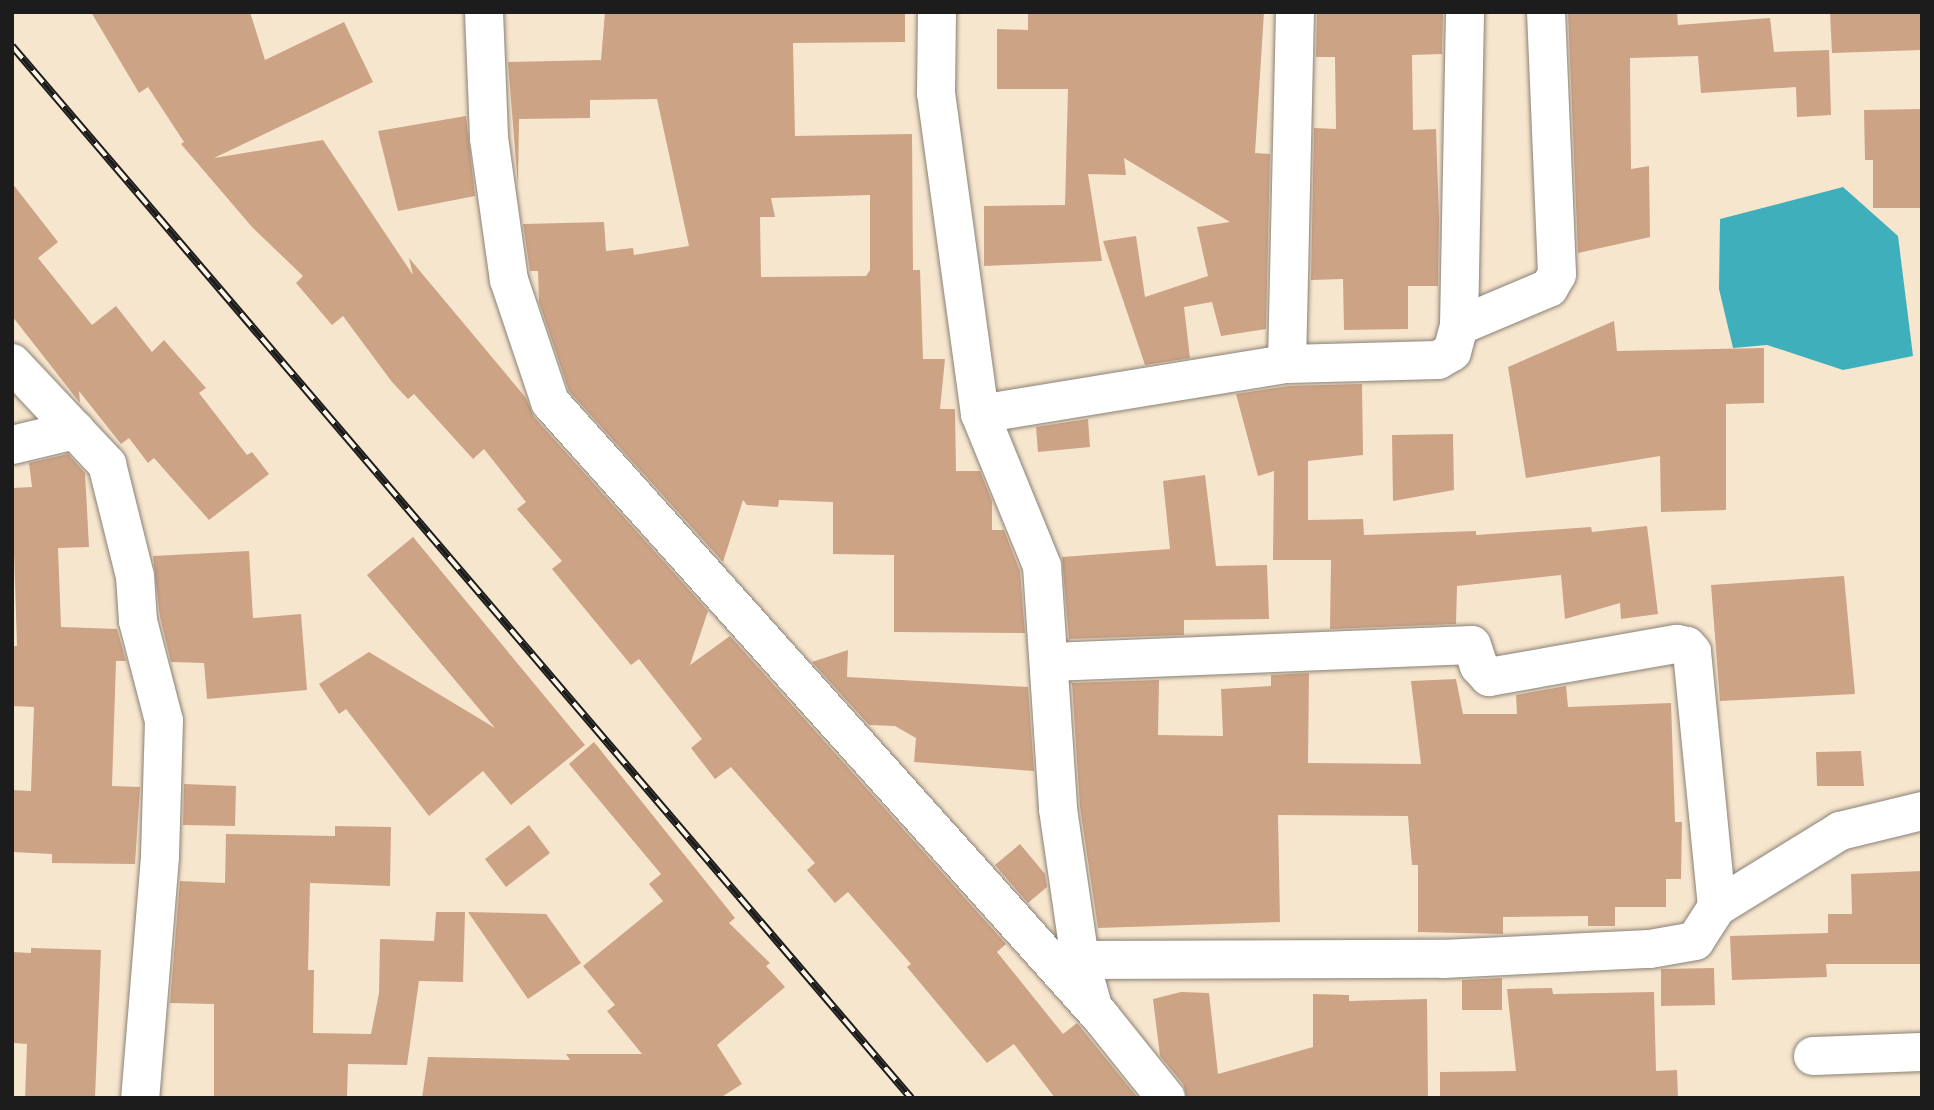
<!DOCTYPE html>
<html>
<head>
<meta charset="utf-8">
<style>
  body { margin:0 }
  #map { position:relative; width:1934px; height:1110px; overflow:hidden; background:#f7e6ce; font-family:Mali,sans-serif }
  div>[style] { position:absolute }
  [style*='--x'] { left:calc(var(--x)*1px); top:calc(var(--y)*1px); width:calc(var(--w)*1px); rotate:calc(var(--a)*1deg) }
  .water>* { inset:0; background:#40afbc }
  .building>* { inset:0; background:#cda386 }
  .roads { filter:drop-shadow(0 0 2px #8a8175) drop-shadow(0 0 2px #8a8175) }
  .minor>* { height:38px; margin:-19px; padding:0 19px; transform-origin:19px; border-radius:19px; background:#fff }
  .rail>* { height:8px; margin-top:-4px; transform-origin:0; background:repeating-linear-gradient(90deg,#fcf5e5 0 16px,#1c1c1c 0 32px); box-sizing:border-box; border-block:2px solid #1c1c1c }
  span { translate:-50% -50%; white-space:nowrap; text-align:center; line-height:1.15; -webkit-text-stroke:6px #fcf5e5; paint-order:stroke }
  .frame { position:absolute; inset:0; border:14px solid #1c1c1c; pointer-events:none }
</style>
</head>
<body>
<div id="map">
  <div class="water">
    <div style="clip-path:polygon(1843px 187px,1898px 236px,1913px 356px,1843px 370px,1767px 345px,1733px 348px,1719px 289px,1720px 219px)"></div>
  </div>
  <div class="building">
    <div style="clip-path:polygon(91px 12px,250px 12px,265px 60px,344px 22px,373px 82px,214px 158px,323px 140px,413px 275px,409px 258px,526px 398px,534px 417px,708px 611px,690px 665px,730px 636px,1006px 944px,997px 952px,1063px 1034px,1077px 1023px,1138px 1098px,1055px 1098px,1014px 1044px,987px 1063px,907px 967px,911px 964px,848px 892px,835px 903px,807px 870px,815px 863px,731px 767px,715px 779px,691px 748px,702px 739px,639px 659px,631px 665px,552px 569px,562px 561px,517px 509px,526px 502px,484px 449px,473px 459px,414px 394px,408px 399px,392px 382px,343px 316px,332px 325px,296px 283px,303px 276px,252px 227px,181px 144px,184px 142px,148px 87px,139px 93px)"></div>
    <div style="clip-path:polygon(evenodd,605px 12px,905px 12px,905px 42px,793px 43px,795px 136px,912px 134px,913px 270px,920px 270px,923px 359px,945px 359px,940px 409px,955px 409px,956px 471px,980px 471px,992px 501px,992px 530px,1004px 530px,1020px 571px,1025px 633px,894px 632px,894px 555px,833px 554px,833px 502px,779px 500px,778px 507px,747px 505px,743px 500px,723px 562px,569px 391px,539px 302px,538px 271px,530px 271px,523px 224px,604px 222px,606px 251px,633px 248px,634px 255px,689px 246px,657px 99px,590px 100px,590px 118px,519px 119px,518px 187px,508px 62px,601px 60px,605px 12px,870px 195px,870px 270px,866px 276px,761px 277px,760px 217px,775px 217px,771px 198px,870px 195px)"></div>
    <div style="clip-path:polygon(1028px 12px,1264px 12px,1255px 153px,1270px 154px,1266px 329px,1221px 336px,1212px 302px,1184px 307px,1190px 358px,1145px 365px,1103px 241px,1136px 236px,1145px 297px,1208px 276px,1197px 227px,1230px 222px,1124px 158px,1126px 175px,1088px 174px,1102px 261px,984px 266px,984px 206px,1065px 205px,1068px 89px,997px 89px,997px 29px,1028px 30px)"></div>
    <div style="clip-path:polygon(1317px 12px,1443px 14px,1442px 54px,1412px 55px,1413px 130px,1436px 129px,1439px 218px,1438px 286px,1408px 286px,1408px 329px,1344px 330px,1343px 279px,1311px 280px,1314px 128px,1336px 129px,1335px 57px,1316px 57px)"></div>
    <div style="clip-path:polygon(1568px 12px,1677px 12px,1678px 25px,1770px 18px,1774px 52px,1829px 50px,1831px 115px,1797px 117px,1796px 87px,1701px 93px,1698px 56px,1630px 58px,1631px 169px,1649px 166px,1650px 237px,1578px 253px)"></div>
    <div style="clip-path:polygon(1830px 12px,1920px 12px,1921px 50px,1832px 53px)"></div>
    <div style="clip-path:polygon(1922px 109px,1922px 208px,1873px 208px,1873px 160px,1865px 160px,1864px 110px)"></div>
    <div style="clip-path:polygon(466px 116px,475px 196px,398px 211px,378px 131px)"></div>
    <div style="clip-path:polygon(12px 183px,58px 242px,38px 258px,92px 325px,116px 306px,152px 352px,164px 340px,206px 388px,199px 393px,247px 455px,252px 452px,269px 474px,209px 520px,154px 458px,148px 463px,129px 438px,121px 444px,79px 391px,80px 403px,12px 316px)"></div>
    <div style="clip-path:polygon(1614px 321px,1617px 351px,1764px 348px,1764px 403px,1726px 404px,1726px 510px,1661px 512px,1660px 456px,1526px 478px,1508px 367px)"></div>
    <div style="clip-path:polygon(1362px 384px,1363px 455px,1308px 461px,1308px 520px,1363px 519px,1364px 535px,1476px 531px,1476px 535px,1591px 527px,1592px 532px,1647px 526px,1658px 614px,1621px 619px,1620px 603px,1565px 619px,1561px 575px,1457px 586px,1456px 624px,1330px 629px,1331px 560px,1273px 560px,1274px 471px,1258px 476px,1236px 394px,1289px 386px)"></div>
    <div style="clip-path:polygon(1088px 419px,1090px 447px,1038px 452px,1036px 427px)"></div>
    <div style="clip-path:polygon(1453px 434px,1454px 490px,1393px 501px,1392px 435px)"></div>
    <div style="clip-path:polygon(68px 454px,85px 473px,89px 547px,58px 548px,61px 627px,117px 629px,126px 661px,116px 661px,112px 786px,140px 787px,135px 864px,52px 863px,52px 854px,12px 852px,12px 790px,31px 791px,34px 707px,12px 706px,12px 646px,17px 646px,12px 488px,32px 487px,29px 463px)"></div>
    <div style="clip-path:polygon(1205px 475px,1216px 566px,1267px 565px,1269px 619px,1184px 620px,1184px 635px,1069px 639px,1062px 557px,1170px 549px,1163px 481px)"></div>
    <div style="clip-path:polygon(413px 537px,585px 745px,511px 805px,483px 771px,429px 816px,346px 709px,339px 714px,319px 684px,369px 652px,495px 728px,367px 575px)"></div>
    <div style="clip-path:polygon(249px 551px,253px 618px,301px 614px,307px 690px,207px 699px,204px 663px,171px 662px,160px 617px,153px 556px)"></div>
    <div style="clip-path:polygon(1844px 576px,1855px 694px,1720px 701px,1711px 585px)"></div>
    <div style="clip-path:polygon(848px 650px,847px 677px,1028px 687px,1034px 771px,914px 762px,916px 738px,895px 726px,869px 725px,812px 662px)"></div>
    <div style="clip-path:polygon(1309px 673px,1308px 763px,1421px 764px,1411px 681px,1456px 679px,1463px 714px,1517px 714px,1516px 695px,1566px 686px,1568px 707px,1671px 703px,1675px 822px,1682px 822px,1681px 879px,1666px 879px,1666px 907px,1615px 907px,1615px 926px,1588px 926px,1588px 916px,1503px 917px,1503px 934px,1418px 932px,1418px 865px,1412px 865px,1408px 816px,1278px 815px,1280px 922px,1098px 928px,1080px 807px,1072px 683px,1159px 680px,1158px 735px,1223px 736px,1221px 689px,1271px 686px,1271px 675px)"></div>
    <div style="clip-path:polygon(594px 742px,735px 918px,729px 923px,770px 963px,766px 966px,785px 987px,717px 1045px,742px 1084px,720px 1098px,422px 1098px,428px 1057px,570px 1060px,566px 1054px,642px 1054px,607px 1011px,615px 1005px,583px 966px,663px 901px,649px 884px,661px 874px,569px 764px)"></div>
    <div style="clip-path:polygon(1861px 751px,1864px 786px,1817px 786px,1816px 752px)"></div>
    <div style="clip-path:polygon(184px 784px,236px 786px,235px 826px,183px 825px)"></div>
    <div style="clip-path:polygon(529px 825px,550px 853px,506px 887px,485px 859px)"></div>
    <div style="clip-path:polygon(335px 826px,391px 827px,390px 886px,310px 883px,308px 970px,314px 970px,313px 1033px,371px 1034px,379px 993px,380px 939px,434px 941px,436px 912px,465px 912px,463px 982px,419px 981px,407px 1065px,348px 1064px,347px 1098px,214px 1098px,214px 1004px,170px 1003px,180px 881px,225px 883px,226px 834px,335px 836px)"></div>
    <div style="clip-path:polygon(1020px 844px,1045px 874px,1047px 887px,1028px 903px,995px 865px)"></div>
    <div style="clip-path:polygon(1922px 871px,1922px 964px,1826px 964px,1827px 977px,1732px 980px,1730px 936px,1828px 933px,1828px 914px,1852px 914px,1851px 874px)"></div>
    <div style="clip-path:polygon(468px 912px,546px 914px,581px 963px,528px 999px)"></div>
    <div style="clip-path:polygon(31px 948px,101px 950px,95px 1098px,25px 1098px,27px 1044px,12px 1043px,12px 952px,31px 953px)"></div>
    <div style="clip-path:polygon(1714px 968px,1715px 1005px,1661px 1006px,1661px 969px)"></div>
    <div style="clip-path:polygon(1502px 978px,1502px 1010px,1462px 1010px,1462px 980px)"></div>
    <div style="clip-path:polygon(1552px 988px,1553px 994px,1654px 992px,1656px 1071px,1677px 1070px,1678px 1098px,1440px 1098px,1440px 1072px,1516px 1071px,1507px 989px)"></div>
    <div style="clip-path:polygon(1181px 992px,1209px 993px,1218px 1074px,1313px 1047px,1313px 994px,1349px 995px,1349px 1001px,1427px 999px,1428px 1098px,1187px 1098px,1183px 1084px,1160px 1056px,1153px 999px)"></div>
  </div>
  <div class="roads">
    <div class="minor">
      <div style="--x:484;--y:12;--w:126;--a:87.7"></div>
      <div style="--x:489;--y:138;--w:143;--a:82"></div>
      <div style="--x:509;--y:280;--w:129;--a:71.4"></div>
      <div style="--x:550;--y:402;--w:826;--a:48.14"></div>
      <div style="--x:1101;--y:1017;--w:104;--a:51.3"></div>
      <div style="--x:937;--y:12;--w:81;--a:90.7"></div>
      <div style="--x:936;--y:93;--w:324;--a:82.2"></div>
      <div style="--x:980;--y:414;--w:164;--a:67.8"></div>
      <div style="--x:1042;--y:566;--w:244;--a:86.2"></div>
      <div style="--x:1058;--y:809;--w:153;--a:81.7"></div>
      <div style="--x:1080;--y:960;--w:45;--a:74.4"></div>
      <div style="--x:1459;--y:326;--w:98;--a:-22.9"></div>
      <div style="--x:1549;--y:288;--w:16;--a:-60"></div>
      <div style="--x:1557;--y:274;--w:262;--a:-92.4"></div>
      <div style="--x:12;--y:363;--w:139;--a:46.8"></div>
      <div style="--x:107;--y:464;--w:115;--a:76"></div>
      <div style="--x:135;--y:576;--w:45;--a:86.2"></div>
      <div style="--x:138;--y:621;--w:103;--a:75.4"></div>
      <div style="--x:164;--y:721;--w:136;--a:91.7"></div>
      <div style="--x:160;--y:857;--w:242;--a:94.7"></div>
      <div style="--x:1287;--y:364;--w:352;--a:-88.7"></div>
      <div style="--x:980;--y:414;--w:311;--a:-9.3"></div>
      <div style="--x:1287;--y:364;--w:151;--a:-1.5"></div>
      <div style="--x:1438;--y:360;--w:16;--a:-30"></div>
      <div style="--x:1452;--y:352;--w:27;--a:-75"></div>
      <div style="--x:1459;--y:326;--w:314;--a:-88.9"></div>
      <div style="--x:12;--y:445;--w:65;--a:-13.4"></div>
      <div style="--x:1051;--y:662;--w:421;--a:-2.3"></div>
      <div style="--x:1472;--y:645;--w:22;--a:72"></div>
      <div style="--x:1479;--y:666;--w:15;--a:48"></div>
      <div style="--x:1489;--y:677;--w:191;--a:-10"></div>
      <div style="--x:1677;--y:644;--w:10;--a:11"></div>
      <div style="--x:1687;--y:646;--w:8;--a:50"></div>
      <div style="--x:1692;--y:652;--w:256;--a:84.4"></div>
      <div style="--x:1080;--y:960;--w:363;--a:-0.2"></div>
      <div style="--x:1443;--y:959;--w:207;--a:-2.8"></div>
      <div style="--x:1650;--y:949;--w:46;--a:-10.1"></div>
      <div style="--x:1695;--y:941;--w:40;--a:-57.1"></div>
      <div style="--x:1717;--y:907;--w:145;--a:-31.7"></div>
      <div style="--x:1840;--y:831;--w:84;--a:-13.7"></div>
      <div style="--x:1813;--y:1056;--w:109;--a:-2.1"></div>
    </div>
  </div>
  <div class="rail">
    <div style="--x:12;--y:46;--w:1384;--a:49.48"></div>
  </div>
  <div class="frame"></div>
</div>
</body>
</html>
